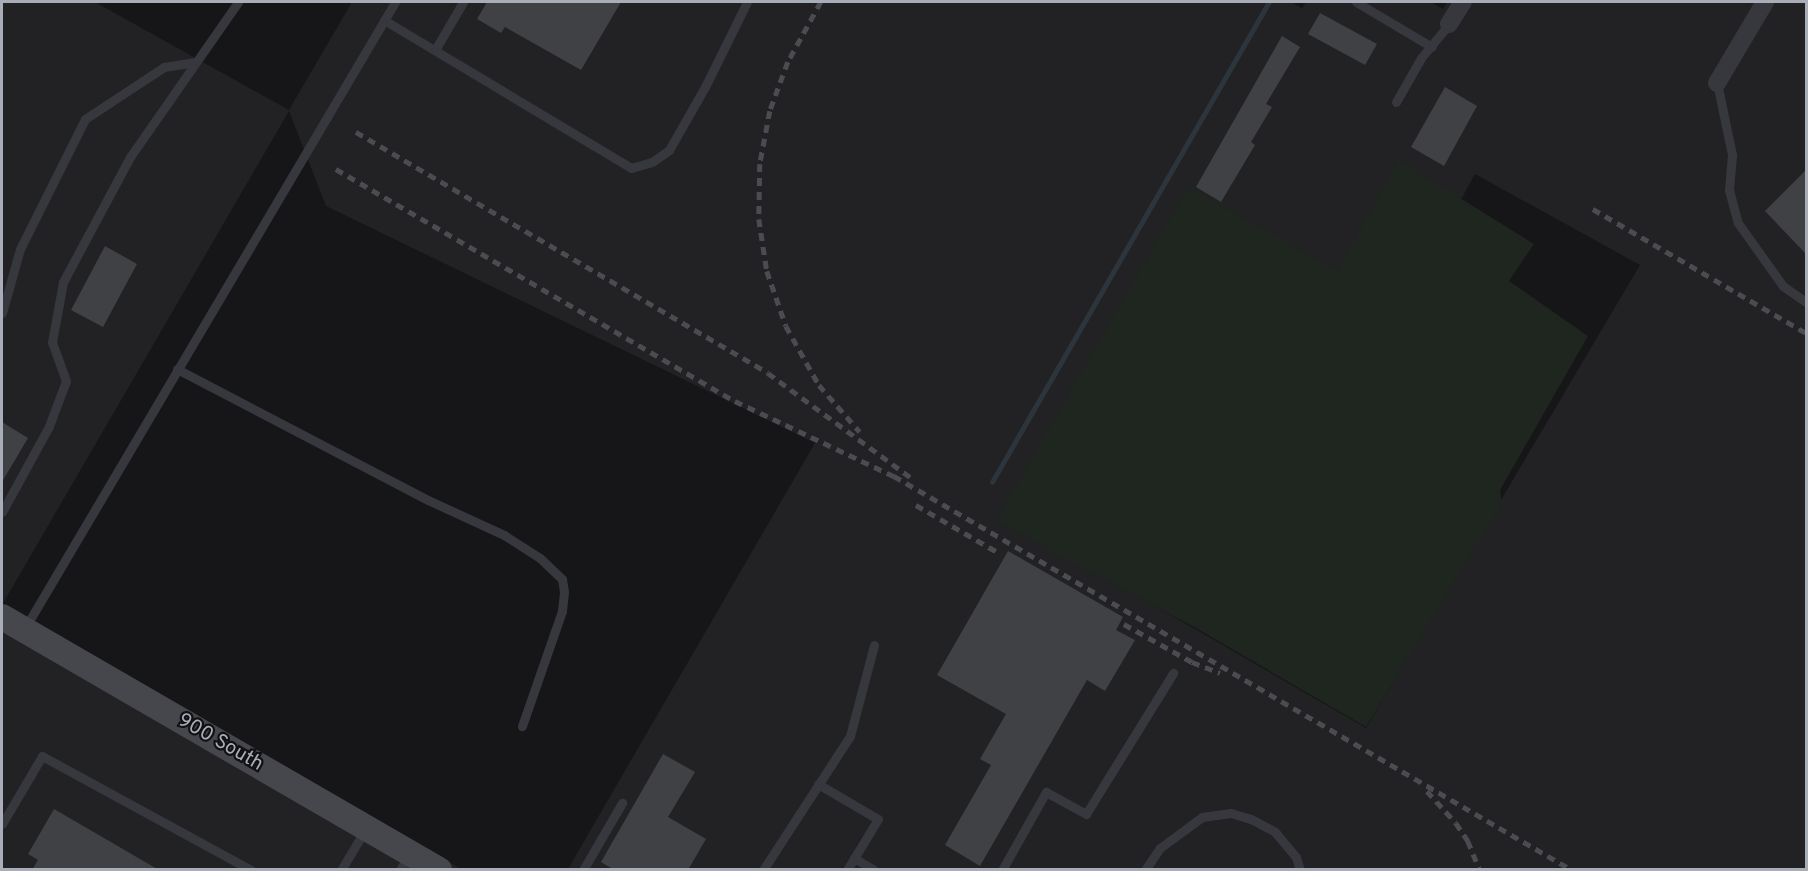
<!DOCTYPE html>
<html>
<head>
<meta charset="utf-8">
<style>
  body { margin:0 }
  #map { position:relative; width:1808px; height:871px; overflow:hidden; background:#161618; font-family:Overpass,sans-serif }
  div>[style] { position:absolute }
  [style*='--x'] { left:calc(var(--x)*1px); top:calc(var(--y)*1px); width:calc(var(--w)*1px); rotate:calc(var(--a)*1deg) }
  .built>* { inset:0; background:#222225 }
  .green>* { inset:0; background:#1e261f }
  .stream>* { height:4.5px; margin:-2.25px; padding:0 2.25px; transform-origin:2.25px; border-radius:2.25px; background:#2c353c }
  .building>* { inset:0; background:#404145 }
  .lane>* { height:9px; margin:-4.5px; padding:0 4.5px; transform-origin:4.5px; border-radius:4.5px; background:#37383d }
  .street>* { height:18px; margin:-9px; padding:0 9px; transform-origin:9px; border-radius:9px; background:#37383d }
  .secondary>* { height:26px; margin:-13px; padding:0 13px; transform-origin:13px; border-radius:13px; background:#45474d }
  .rail>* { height:4.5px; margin-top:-2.25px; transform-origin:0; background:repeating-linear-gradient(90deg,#4a4c52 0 8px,transparent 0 14px) }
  span { translate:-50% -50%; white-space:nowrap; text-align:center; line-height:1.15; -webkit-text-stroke:4.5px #111113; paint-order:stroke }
  .street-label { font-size:20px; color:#a8adb8 }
  .frame { position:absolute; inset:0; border:3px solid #a8adb8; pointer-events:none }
</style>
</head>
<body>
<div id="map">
  <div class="built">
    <div style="clip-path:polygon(evenodd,2px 2px,95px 2px,289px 110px,352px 2px,1291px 2px,1302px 8px,1306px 2px,1431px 2px,1443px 9px,1447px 2px,1806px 2px,1806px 869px,568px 869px,815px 443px,326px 206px,289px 111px,2px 605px,461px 869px,2px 870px,2px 2px,1475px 174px,1640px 265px,1366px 728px,1012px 523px,1400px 311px,1475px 174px)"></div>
  </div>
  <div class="green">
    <div style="clip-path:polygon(1399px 160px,1534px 244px,1509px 281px,1588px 336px,1500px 490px,1502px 503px,1366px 727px,1194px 627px,996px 521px,1188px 187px,1337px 271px)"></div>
  </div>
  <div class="stream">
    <div style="--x:992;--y:482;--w:554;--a:-60.01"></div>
  </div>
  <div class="building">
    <div style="clip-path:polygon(487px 2px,621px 2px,581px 70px,505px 27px,501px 33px,477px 19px)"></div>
    <div style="clip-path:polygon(1320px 13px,1377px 44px,1365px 65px,1308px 34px)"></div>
    <div style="clip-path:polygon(1282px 36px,1300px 47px,1266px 104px,1272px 107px,1251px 142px,1255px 145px,1221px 202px,1196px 187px)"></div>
    <div style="clip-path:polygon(1445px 87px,1477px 106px,1444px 166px,1411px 147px)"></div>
    <div style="clip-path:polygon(1806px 170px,1806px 254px,1765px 211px)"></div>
    <div style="clip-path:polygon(105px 246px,137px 264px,103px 327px,71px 310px)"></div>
    <div style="clip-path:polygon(2px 422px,28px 438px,2px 482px)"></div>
    <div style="clip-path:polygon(1008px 551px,1123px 617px,1116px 630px,1135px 640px,1105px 691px,1087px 680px,980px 866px,945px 845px,991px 765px,980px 759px,1006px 714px,937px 675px)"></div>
    <div style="clip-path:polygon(663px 754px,695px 772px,668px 817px,706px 839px,688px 870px,614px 870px,601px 862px)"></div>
    <div style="clip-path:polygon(54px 809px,159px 870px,32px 870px,38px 860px,28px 854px)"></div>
  </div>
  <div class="lane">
    <div style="--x:1356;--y:2;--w:88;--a:30.6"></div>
    <div style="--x:384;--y:20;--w:288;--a:30.9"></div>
    <div style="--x:631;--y:168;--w:22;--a:-16"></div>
    <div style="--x:652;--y:162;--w:21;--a:-35"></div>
    <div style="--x:669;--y:150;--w:73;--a:-60.3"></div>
    <div style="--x:705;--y:87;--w:95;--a:-63.7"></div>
    <div style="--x:435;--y:50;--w:56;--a:-59.7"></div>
    <div style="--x:1717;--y:83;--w:74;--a:78.2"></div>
    <div style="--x:1732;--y:155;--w:35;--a:95"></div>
    <div style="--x:1729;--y:190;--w:34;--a:75"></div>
    <div style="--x:1738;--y:223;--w:77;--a:54.5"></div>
    <div style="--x:1783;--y:286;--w:28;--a:35"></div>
    <div style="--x:1396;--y:102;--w:51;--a:-60.4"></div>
    <div style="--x:1421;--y:58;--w:44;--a:-50.5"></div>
    <div style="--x:2;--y:313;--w:66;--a:-74.3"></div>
    <div style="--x:20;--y:249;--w:145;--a:-63.4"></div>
    <div style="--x:85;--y:119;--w:95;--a:-33.4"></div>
    <div style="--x:164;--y:67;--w:32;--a:-9"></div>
    <div style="--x:177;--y:369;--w:283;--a:27.6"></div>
    <div style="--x:428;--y:500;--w:84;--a:24.7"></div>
    <div style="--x:504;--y:535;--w:43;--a:32.6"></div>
    <div style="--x:540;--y:558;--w:30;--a:44"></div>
    <div style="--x:562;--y:579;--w:13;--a:81"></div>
    <div style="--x:564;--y:592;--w:19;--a:96"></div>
    <div style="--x:562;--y:611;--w:122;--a:109.2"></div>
    <div style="--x:2;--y:512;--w:98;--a:-61.3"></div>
    <div style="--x:49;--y:426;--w:48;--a:-69.3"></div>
    <div style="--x:66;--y:381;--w:41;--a:-109.7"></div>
    <div style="--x:52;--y:342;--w:61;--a:-79.6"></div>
    <div style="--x:63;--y:282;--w:142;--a:-61.8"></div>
    <div style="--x:130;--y:157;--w:189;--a:-55.1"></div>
    <div style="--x:25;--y:628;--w:727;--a:-59.41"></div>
    <div style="--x:818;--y:784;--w:69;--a:30.3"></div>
    <div style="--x:878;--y:819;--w:60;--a:121.3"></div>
    <div style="--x:2;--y:824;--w:79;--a:-59.5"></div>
    <div style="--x:42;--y:756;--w:238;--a:28.6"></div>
    <div style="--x:854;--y:858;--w:23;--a:31"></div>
    <div style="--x:341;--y:870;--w:47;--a:-59"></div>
    <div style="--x:400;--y:870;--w:17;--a:-59"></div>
    <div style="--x:583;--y:870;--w:78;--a:-59.8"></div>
    <div style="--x:763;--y:870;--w:160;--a:-57"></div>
    <div style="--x:850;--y:736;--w:94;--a:-75.2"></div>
    <div style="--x:1002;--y:870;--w:90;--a:-60.6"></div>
    <div style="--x:1046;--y:792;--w:46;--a:28.8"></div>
    <div style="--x:1086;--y:814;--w:166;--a:-58.3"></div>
    <div style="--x:1145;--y:870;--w:27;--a:-56"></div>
    <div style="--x:1160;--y:848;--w:52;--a:-36.4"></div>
    <div style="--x:1202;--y:817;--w:29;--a:-8"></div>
    <div style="--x:1231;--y:813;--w:21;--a:17"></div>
    <div style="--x:1251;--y:819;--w:27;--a:28"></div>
    <div style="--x:1275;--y:832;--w:33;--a:50"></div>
    <div style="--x:1296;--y:857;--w:14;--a:73"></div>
  </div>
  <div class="street">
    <div style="--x:1449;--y:24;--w:26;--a:-58"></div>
    <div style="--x:1717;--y:83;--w:94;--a:-59.3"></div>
  </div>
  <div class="secondary">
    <div style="--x:2;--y:617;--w:505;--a:30.07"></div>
  </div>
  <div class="rail">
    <div style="--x:821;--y:2;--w:68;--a:118.8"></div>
    <div style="--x:788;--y:62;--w:52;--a:110.2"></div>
    <div style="--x:770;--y:111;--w:54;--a:100.7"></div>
    <div style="--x:760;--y:164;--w:55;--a:91"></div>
    <div style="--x:759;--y:219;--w:53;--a:81.3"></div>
    <div style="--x:767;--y:271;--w:58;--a:70.9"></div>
    <div style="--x:786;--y:326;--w:68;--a:60.8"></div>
    <div style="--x:819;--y:385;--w:62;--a:48.9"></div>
    <div style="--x:356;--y:132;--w:477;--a:30.3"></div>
    <div style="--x:768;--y:373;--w:180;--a:36.2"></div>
    <div style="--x:336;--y:169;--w:462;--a:30.2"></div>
    <div style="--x:735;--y:401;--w:176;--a:25.3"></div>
    <div style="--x:894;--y:476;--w:784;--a:30.16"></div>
    <div style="--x:1593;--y:209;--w:246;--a:30.2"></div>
    <div style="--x:916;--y:505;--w:98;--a:30"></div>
    <div style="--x:1124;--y:624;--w:78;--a:29.2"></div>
    <div style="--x:1192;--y:662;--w:30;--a:21"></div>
    <div style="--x:1427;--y:791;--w:43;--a:47.8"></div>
    <div style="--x:1456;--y:823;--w:22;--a:56"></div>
    <div style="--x:1468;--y:841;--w:31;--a:68"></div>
  </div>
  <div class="street-label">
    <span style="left:220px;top:743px;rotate:30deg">900 South</span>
  </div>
  <div class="frame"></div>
</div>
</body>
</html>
